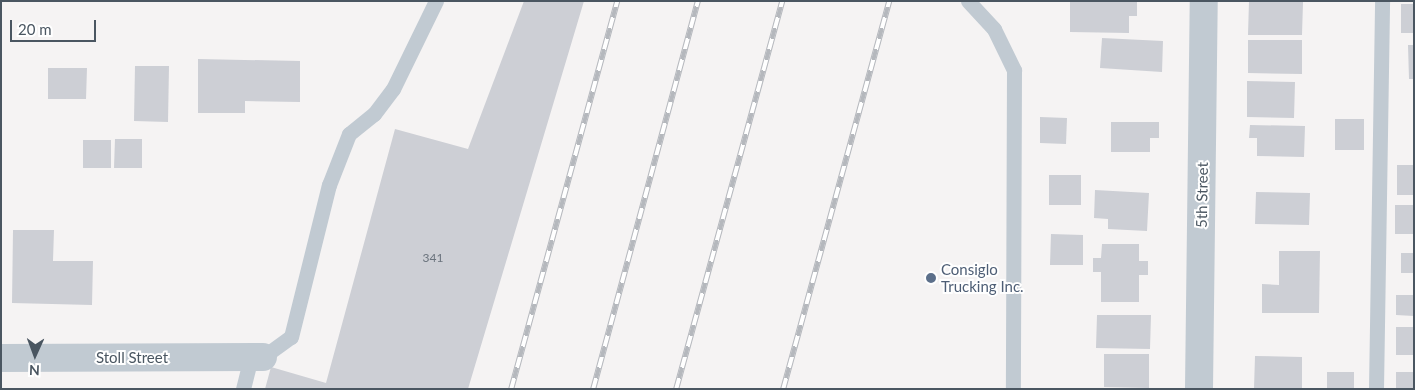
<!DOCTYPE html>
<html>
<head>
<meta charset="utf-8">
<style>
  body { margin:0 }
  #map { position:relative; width:1415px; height:390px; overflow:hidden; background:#f5f3f3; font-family:Lato,sans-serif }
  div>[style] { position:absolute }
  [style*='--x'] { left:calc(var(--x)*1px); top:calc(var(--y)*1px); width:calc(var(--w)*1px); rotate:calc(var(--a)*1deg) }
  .building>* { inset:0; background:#cdcfd5 }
  .lane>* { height:15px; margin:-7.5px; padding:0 7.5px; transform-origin:7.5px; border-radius:7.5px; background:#c1cad2 }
  .street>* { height:28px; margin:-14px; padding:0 14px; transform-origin:14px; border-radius:14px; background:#c1cad2 }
  .rail>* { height:5.5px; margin-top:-2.75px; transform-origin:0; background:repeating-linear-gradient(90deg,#fff 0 11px,#b5b8bd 0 22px); box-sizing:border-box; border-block:1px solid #b5b8bd }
  .dots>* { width:14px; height:14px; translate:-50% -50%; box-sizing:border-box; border:2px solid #fff; border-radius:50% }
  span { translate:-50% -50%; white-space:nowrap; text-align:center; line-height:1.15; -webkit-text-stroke:4px #fff; paint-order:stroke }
  .number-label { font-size:12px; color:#6b747e }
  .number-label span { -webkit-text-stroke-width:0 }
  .street-label { font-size:15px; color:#4a5661 }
  .service-label { font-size:15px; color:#4e5e75 }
  .left { translate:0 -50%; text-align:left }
  .frame { position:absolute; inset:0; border:2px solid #4a5661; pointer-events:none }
  .north { position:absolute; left:10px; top:330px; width:50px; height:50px; -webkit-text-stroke:4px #fff; paint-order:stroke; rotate:182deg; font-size:14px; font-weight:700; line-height:20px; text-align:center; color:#4a5661 }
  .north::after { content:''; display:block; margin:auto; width:18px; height:22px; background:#4a5661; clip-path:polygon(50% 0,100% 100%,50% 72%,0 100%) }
  .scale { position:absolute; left:10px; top:20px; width:86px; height:22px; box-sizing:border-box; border:2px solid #4a5661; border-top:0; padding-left:6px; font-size:15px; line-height:18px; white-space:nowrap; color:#4a5661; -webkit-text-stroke:4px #fff; paint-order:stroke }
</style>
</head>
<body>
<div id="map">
  <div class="building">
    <div style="clip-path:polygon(524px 1px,584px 1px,468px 389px,265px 389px,271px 367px,326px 383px,395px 129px,468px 149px)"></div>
    <div style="clip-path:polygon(1070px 1px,1137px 1px,1137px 16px,1129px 16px,1129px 33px,1070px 32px)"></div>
    <div style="clip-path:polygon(1249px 1px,1303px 2px,1302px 35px,1248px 35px)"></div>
    <div style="clip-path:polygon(1401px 4px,1414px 4px,1414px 33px,1401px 33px)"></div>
    <div style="clip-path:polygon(1102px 38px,1163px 41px,1162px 72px,1100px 68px)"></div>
    <div style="clip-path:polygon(1248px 40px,1302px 40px,1302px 74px,1248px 73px)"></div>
    <div style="clip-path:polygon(1408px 45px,1414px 45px,1414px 79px,1409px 79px)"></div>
    <div style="clip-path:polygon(198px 59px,300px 61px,300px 102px,245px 101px,245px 113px,198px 113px)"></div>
    <div style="clip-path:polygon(135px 66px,169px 66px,168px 122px,134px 121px)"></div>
    <div style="clip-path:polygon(48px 68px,87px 68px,86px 99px,48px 99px)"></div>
    <div style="clip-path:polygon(1247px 81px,1295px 82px,1294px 118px,1247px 117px)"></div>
    <div style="clip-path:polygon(1040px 117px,1067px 118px,1066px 144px,1040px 143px)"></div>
    <div style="clip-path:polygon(1335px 119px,1364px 119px,1364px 150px,1335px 150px)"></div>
    <div style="clip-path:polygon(1111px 122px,1159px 122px,1159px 138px,1150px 138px,1150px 152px,1111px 152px)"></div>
    <div style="clip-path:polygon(1250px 125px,1305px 126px,1304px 157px,1257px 156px,1257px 138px,1249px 138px)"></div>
    <div style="clip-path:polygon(115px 139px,142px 139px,142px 168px,114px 168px)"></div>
    <div style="clip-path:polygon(83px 140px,111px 140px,111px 168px,83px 168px)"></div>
    <div style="clip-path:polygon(1397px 165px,1414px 165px,1414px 195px,1397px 195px)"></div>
    <div style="clip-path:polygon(1049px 175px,1081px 175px,1081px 205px,1049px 205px)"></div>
    <div style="clip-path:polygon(1095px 190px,1149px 193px,1147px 231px,1108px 229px,1108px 219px,1094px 218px)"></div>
    <div style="clip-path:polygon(1256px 192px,1310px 193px,1309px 225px,1255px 224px)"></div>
    <div style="clip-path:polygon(1395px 205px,1414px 205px,1414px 234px,1395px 234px)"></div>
    <div style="clip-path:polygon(13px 230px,54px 230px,53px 261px,93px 261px,92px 305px,12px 303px)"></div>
    <div style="clip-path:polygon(1051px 234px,1083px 235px,1083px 265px,1050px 265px)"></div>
    <div style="clip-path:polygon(1102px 244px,1139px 244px,1139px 261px,1148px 261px,1148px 275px,1139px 275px,1139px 302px,1101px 302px,1101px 272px,1093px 272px,1093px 258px,1101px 258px)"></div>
    <div style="clip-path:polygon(1279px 251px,1320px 251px,1319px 313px,1262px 313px,1262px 284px,1279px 285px)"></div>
    <div style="clip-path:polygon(1401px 253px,1414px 253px,1414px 273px,1401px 273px)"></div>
    <div style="clip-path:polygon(1396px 295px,1414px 295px,1414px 316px,1396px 315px)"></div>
    <div style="clip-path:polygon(1097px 315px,1151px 315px,1150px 349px,1096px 348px)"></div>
    <div style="clip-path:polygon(1396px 327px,1414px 327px,1414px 355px,1396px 355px)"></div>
    <div style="clip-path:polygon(1104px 354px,1149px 354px,1149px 388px,1104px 387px)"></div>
    <div style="clip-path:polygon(1255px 356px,1302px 357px,1302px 389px,1254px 389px)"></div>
    <div style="clip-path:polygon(1327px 372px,1354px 372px,1354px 389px,1327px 389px)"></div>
    <div style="clip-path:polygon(1396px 372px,1414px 372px,1414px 389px,1396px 389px)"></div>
  </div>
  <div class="lane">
    <div style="--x:968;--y:1;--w:38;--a:47"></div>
    <div style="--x:994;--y:29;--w:46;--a:64"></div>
    <div style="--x:1014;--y:70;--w:319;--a:90.2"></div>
    <div style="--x:263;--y:357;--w:34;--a:-36"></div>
    <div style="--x:291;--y:337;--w:157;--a:-76"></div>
    <div style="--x:329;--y:185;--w:55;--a:-68.6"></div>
    <div style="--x:349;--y:134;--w:32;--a:-39"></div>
    <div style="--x:374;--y:114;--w:31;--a:-53"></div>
    <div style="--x:393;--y:89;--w:98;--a:-64"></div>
    <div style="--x:243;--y:389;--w:32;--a:-76"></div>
    <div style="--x:1376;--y:389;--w:388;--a:-89.1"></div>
  </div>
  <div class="street">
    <div style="--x:1;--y:358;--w:262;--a:-0.2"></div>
    <div style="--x:1199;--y:389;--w:388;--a:-89.3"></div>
  </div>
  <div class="rail">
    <div style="--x:511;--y:389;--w:402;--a:-74.7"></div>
    <div style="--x:593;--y:389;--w:402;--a:-74.9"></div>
    <div style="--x:676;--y:389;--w:402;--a:-74.7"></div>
    <div style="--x:783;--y:389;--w:402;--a:-74.7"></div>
  </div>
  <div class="dots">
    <div style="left:931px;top:278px;background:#5c6f8a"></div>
  </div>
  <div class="number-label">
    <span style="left:433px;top:258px">341</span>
  </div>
  <div class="street-label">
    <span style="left:1202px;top:195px;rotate:-89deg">5th Street</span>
    <span style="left:132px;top:358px">Stoll Street</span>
  </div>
  <div class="service-label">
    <span class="left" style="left:941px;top:278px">Consiglo<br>Trucking Inc.</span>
  </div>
  <div class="frame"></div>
  <div class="north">N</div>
  <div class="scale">20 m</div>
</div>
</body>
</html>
